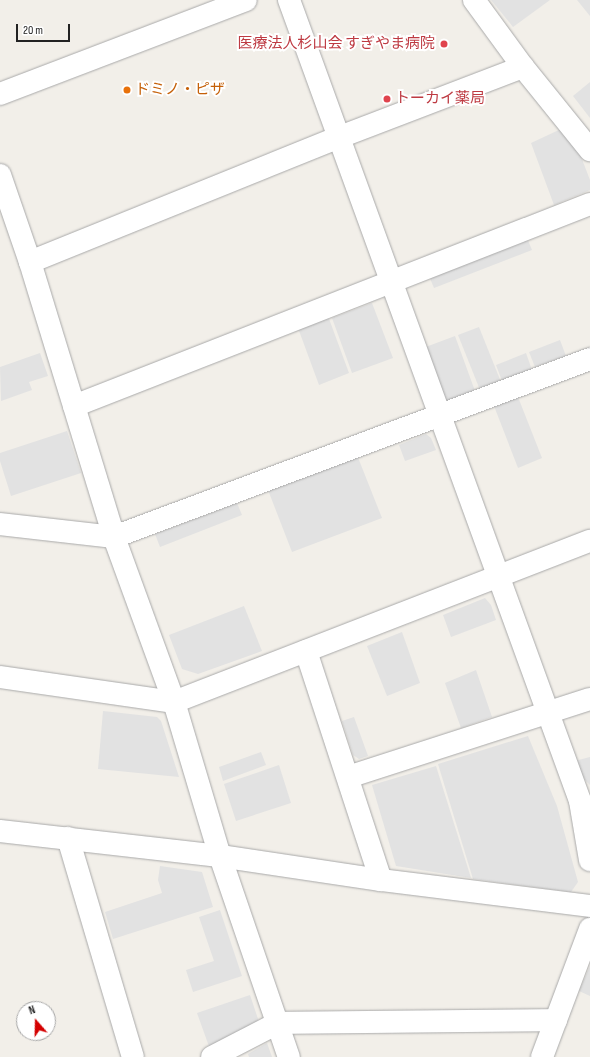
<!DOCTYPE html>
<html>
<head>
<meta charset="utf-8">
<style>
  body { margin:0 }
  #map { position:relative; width:590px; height:1057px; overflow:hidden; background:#f2efe9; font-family:"Sofia Sans Condensed","Noto Sans JP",sans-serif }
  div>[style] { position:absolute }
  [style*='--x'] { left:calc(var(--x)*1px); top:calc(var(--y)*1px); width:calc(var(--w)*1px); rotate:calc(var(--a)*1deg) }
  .parking>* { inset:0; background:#e2e2e2 }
  .roads { filter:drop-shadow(0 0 1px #a9a9a9) drop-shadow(0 0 1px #a9a9a9) }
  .minor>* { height:22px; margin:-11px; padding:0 11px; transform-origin:11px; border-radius:11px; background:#fff }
  .dots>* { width:11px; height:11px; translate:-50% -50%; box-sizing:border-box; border:2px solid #fff; border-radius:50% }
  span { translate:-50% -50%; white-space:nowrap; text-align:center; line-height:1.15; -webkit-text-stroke:4px #fff; paint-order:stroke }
  .health-label { font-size:15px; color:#be3a42 }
  .right { translate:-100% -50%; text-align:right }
  .left { translate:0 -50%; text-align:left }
  .food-label { font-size:15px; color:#c56008 }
  .north { position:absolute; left:16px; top:1001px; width:40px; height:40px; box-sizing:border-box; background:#fff; border:1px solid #a7a7a7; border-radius:50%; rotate:340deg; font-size:11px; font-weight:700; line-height:16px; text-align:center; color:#222 }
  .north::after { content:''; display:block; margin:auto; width:14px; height:18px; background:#d40000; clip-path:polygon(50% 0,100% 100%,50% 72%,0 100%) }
  .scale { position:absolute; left:16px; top:24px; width:54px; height:18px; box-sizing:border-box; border:2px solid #222; border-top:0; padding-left:5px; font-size:12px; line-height:14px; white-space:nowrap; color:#222; -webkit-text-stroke:3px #fff; paint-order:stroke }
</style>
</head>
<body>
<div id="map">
  <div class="parking">
    <div style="clip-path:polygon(491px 0,550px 0,513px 27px)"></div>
    <div style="clip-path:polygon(577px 0,590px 0,590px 16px)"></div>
    <div style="clip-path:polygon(590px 82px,590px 118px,573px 96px)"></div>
    <div style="clip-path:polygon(561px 129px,580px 154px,590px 180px,590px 190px,554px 205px,531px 143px)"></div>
    <div style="clip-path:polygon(527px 238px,532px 250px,434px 288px,429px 276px)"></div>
    <div style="clip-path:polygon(372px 303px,393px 358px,352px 373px,332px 318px)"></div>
    <div style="clip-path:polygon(328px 316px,349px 373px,319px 385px,298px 328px)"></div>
    <div style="clip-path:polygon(479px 327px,501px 382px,480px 390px,458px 335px)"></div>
    <div style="clip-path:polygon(455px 336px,475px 391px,445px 402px,423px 348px)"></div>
    <div style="clip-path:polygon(560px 340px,566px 356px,535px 367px,529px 352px)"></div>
    <div style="clip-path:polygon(40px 353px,48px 376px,29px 382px,32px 390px,1px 401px,0 367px)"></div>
    <div style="clip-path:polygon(526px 353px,532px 370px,502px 381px,496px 365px)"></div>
    <div style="clip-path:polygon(518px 397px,542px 458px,518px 468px,494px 406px)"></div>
    <div style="clip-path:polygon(67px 431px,81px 473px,11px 496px,0 461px,0 453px)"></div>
    <div style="clip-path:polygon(426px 434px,431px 438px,436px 450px,405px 461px,399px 445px)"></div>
    <div style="clip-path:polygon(357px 455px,382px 518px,292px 552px,268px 490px)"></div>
    <div style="clip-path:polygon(237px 503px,242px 515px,160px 547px,155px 534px)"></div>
    <div style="clip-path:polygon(485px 598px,491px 605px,496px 620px,451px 637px,443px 615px)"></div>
    <div style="clip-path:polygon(244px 606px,262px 651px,198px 674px,182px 669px,169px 635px)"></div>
    <div style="clip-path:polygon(402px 632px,420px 683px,387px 696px,367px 646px)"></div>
    <div style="clip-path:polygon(476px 670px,492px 717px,461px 728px,445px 683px)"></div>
    <div style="clip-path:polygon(103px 711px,157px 717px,161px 721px,179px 777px,98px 769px)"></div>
    <div style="clip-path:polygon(354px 717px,368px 756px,359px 759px,353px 755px,342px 721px)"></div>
    <div style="clip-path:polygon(528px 736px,557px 806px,578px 882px,571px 892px,473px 879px,438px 764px)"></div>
    <div style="clip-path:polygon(261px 752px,266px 765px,223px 781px,219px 767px)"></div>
    <div style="clip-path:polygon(590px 757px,590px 785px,578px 773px,575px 761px)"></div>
    <div style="clip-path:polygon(279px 765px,291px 803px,236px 821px,224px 784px)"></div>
    <div style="clip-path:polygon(436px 766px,471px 878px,396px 866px,372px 785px)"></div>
    <div style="clip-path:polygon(160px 866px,202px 872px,213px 907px,113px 939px,105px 912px,162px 893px,158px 880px)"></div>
    <div style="clip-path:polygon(220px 910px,242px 976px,193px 992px,186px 970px,214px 961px,199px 917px)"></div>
    <div style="clip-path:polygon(590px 966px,590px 996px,579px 991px)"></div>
    <div style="clip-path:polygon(250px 995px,259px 1022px,211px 1052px,197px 1013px)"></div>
    <div style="clip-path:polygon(267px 1043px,272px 1057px,249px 1057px,248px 1054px)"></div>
  </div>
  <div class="roads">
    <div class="minor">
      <div style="--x:289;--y:0;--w:852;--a:70.03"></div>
      <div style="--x:580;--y:801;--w:60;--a:80.4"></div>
      <div style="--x:474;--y:0;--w:83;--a:53.8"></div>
      <div style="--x:523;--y:67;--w:107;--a:51.1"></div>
      <div style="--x:0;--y:94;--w:263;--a:-20.9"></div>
      <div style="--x:0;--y:175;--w:92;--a:71"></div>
      <div style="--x:30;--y:262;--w:288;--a:73"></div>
      <div style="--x:114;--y:537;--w:176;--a:70"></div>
      <div style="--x:174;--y:702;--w:161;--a:73.4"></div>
      <div style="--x:220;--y:856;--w:213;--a:71.1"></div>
      <div style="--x:30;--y:262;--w:331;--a:-22"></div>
      <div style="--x:337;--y:138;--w:199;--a:-20.9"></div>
      <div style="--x:74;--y:406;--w:554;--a:-21.38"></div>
      <div style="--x:0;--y:524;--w:115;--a:6.5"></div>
      <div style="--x:114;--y:537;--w:508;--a:-20.5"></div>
      <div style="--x:306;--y:651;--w:241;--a:71.9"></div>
      <div style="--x:0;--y:677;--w:176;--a:8.2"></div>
      <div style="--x:174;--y:702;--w:446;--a:-21.2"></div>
      <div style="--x:348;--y:777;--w:254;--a:-17.9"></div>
      <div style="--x:0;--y:831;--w:221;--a:6.5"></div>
      <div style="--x:220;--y:856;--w:163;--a:8.5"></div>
      <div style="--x:381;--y:880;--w:211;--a:7.1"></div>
      <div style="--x:68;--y:838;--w:228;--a:73.5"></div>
      <div style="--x:212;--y:1057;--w:74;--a:-27.3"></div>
      <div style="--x:278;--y:1023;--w:278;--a:-0.6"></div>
      <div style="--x:542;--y:1057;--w:137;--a:-69.4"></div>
    </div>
  </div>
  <div class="dots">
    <div style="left:444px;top:44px;background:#e0444e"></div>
    <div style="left:127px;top:90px;background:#e8710a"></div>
    <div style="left:387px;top:99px;background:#e0444e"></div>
  </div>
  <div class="health-label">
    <span class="right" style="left:435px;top:44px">医療法人杉山会 すぎやま病院</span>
    <span class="left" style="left:395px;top:99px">トーカイ薬局</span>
  </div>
  <div class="food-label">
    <span class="left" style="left:135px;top:90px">ドミノ・ピザ</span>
  </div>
  <div class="north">N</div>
  <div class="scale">20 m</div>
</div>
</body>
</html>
